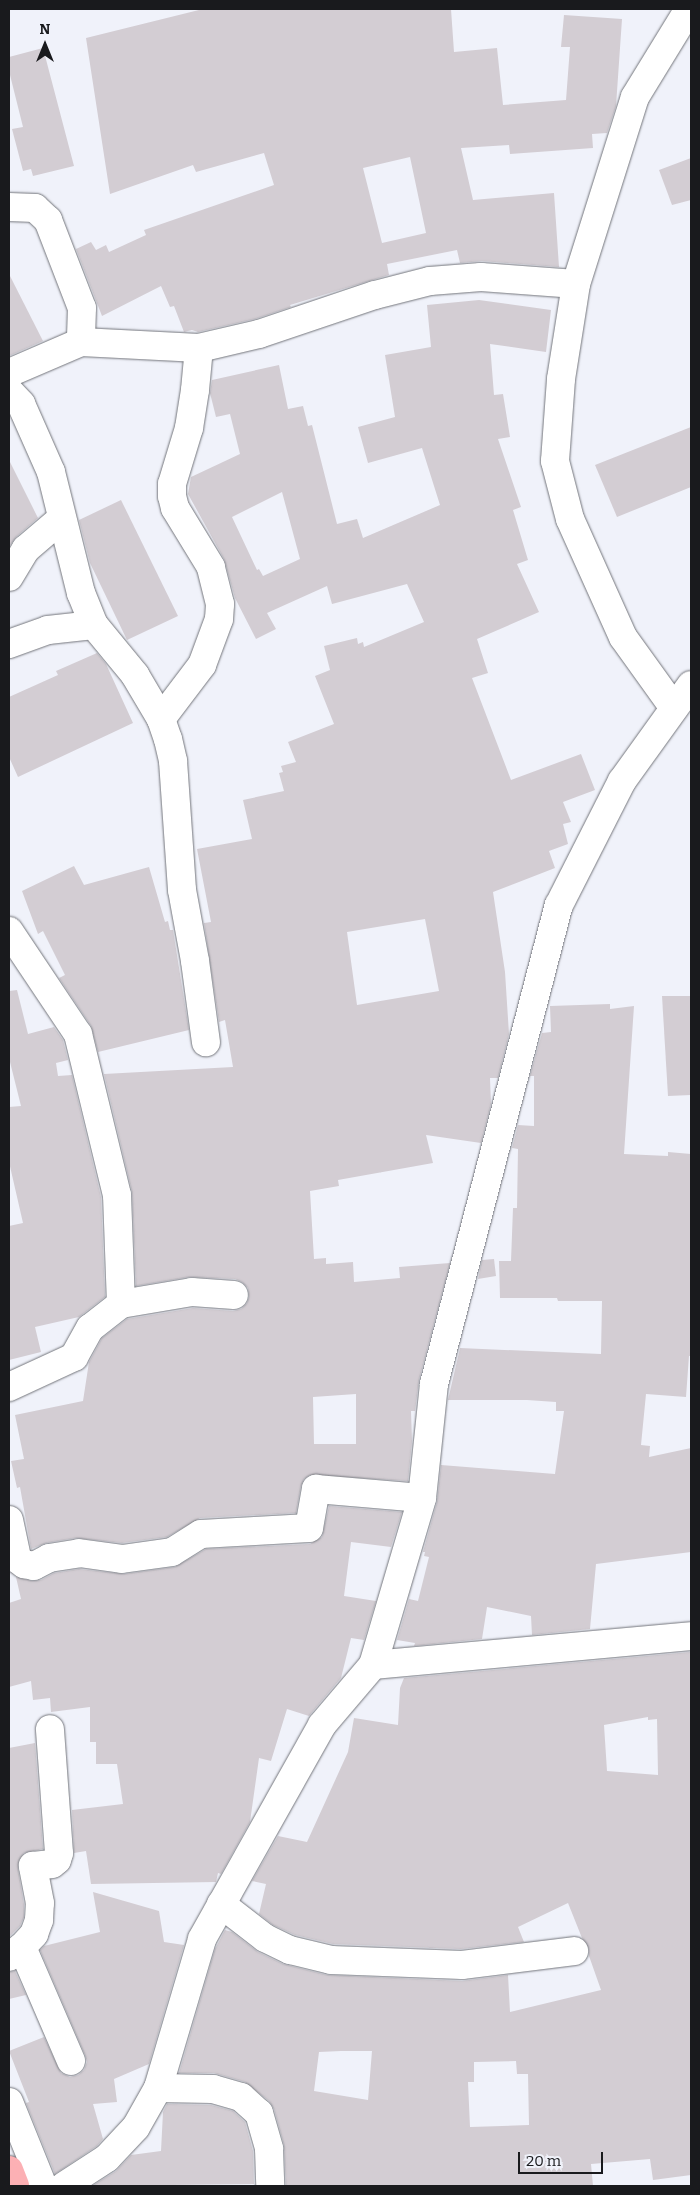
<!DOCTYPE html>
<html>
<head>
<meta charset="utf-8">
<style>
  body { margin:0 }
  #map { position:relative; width:700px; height:2195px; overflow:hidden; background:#f0f2fa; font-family:Bitter,serif }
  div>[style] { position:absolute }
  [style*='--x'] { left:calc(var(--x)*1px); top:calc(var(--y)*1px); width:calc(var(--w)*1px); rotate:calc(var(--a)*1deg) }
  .building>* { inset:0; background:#d3cdd3 }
  .roads { filter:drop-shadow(0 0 1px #73757b) drop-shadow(0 0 1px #73757b) }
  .minor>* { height:28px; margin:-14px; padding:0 14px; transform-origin:14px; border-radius:14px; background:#fff }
  .major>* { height:28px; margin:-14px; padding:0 14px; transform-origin:14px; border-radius:14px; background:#fcb0b4 }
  span { translate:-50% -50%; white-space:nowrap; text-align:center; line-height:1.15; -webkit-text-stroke:4px #f0f2fa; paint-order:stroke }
  .frame { position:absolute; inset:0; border:10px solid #191a1d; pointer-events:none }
  .north { position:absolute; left:20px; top:20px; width:50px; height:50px; -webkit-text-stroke:4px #f0f2fa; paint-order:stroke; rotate:0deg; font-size:14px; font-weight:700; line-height:20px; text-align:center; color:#191a1d }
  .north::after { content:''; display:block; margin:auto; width:18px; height:22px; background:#191a1d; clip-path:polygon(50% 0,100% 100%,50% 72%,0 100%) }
  .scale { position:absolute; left:518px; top:2152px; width:85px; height:22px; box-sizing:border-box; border:2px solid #191a1d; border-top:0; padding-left:6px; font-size:15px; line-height:18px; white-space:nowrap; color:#191a1d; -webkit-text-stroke:4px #f0f2fa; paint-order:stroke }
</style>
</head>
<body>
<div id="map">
  <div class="building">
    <div style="clip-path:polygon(evenodd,203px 9px,451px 9px,454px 52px,497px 48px,503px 105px,566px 100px,570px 47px,561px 47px,564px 15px,622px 19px,616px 106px,607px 133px,592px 134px,593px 148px,510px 154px,509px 145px,461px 148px,473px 200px,554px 193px,559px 267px,482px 261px,460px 263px,457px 250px,387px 264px,389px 275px,290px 305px,291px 307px,255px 319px,198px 332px,192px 330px,184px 332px,174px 306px,170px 307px,161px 286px,102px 316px,76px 249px,91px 242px,96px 250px,106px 245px,109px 252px,146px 235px,144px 230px,274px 185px,264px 153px,196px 172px,193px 165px,110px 194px,86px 38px,203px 9px,410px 157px,426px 233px,382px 243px,363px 168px,410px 157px)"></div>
    <div style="clip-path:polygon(43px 48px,74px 166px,33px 176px,31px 169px,23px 171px,12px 129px,23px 127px,9px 71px,9px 57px)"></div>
    <div style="clip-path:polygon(691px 158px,691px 200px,672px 205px,659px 170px)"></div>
    <div style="clip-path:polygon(9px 274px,43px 341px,9px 356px)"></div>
    <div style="clip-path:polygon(evenodd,479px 300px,551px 310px,546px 352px,490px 344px,494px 395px,503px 394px,510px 437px,498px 439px,521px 507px,513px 510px,528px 560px,517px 564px,539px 612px,477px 639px,488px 673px,472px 678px,511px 780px,581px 754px,595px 790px,563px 802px,571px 822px,563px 824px,568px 844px,549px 851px,555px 868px,493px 892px,505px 972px,509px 1034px,498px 1078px,490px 1078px,491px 1104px,481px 1143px,426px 1135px,433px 1163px,338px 1180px,339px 1186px,310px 1191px,314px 1259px,326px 1258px,326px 1264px,353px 1262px,354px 1282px,400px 1278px,399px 1267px,450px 1263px,419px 1380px,415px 1411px,411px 1411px,412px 1441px,408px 1481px,310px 1475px,304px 1479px,301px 1486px,296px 1513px,200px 1518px,167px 1537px,122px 1543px,76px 1538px,46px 1543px,31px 1549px,20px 1487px,17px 1488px,11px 1461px,24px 1459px,15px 1415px,83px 1401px,89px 1362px,102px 1338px,127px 1319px,193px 1308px,233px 1311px,241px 1309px,247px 1303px,249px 1297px,248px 1288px,242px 1282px,235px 1279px,189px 1277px,136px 1286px,132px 1192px,104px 1074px,233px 1067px,225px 1020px,219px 1022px,204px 923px,211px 922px,197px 849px,252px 839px,243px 800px,284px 791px,279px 773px,283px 772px,281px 766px,296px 762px,288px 742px,334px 724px,315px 676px,330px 670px,324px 646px,357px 638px,358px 644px,363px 642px,364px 647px,424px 622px,407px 584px,332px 604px,327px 586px,267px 613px,276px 629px,256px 639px,235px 598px,224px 559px,188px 494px,191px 477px,240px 454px,230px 414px,216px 417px,210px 393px,212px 380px,279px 365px,288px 409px,303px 406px,308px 426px,312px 425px,337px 524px,357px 519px,363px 538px,440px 505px,422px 448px,368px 463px,358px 427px,395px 417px,385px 355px,431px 347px,427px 305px,479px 300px,282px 492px,300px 559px,263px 576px,259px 569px,257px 570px,232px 517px,282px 492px,479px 300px,425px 919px,439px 991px,357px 1005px,347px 932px,425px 919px,479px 300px,356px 1394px,356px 1444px,314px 1444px,313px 1397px,356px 1394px)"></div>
    <div style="clip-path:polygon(691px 427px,691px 487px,617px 517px,595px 465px)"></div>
    <div style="clip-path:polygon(9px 460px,38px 518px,16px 537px,9px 547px)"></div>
    <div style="clip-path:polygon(121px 500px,178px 616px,127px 640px,90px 563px,79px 520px)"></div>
    <div style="clip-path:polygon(97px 653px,106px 664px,133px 723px,18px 777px,9px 757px,9px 697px,58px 675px,56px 671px)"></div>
    <div style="clip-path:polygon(74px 866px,84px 885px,149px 867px,165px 922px,168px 921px,170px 930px,173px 930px,189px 1030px,98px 1052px,91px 1026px,59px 978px,65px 975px,43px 931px,38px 934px,22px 891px)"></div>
    <div style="clip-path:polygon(17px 990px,28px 1034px,54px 1027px,63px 1040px,68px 1060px,56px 1063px,58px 1076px,72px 1075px,101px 1197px,105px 1297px,79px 1317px,35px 1327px,41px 1352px,9px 1360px,9px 1226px,23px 1223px,9px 1162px,9px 1107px,21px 1106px,9px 1058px,9px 991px)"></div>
    <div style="clip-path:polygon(662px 996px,691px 996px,691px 1095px,668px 1096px)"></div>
    <div style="clip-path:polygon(610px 1004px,610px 1009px,634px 1006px,624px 1154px,668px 1156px,668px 1152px,691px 1154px,691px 1356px,689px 1356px,686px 1397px,646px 1394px,641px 1445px,650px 1446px,649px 1457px,691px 1448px,691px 1552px,596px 1564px,590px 1629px,532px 1635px,531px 1616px,487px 1607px,482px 1639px,414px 1646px,415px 1643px,397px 1640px,409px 1599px,418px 1601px,429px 1557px,424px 1556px,425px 1552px,423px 1552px,437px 1502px,441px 1465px,555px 1474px,564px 1411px,556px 1411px,556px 1402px,527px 1400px,448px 1400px,460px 1348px,601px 1354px,602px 1301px,558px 1301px,557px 1298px,500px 1298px,499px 1261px,511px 1261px,513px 1208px,517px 1208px,518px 1149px,512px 1148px,518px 1125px,534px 1126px,534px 1076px,530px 1076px,542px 1033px,551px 1032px,550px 1006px)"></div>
    <div style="clip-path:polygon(494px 1259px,496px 1276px,478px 1279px,482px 1260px)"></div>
    <div style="clip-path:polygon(329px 1506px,402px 1512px,391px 1547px,351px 1542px,344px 1596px,376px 1601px,364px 1640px,351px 1638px,341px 1678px,309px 1716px,287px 1709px,271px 1761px,259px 1758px,250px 1822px,221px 1874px,218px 1873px,216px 1882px,91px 1884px,86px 1851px,74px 1853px,72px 1810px,123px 1804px,117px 1764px,96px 1764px,96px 1742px,90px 1742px,90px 1707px,51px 1712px,50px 1698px,33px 1700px,31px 1681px,9px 1687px,9px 1603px,21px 1599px,16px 1577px,32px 1581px,41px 1580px,54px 1573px,79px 1569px,124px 1574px,175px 1567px,206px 1549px,310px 1544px,322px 1537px)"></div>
    <div style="clip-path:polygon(evenodd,691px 1652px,691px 2175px,653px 2180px,650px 2159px,591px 2164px,593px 2186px,286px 2186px,284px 2145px,274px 2109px,269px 2101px,245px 2082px,214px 2073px,179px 2073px,215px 1949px,225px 1930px,232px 1932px,258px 1952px,283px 1964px,327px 1975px,462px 1981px,508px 1975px,510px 2012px,601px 1990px,589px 1956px,589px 1949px,582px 1938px,568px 1903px,518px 1927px,524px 1942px,461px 1949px,333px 1944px,295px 1935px,273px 1925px,259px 1914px,266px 1884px,252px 1881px,278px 1836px,307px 1842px,348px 1752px,354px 1718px,398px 1725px,400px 1688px,404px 1678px,691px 1652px,648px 1717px,648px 1720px,657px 1719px,658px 1775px,607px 1771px,604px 1725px,648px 1717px,691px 1652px,341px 2051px,372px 2051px,368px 2100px,314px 2091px,319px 2052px,341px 2051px,691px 1652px,516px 2061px,517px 2074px,528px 2074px,529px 2125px,470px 2127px,468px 2082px,474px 2082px,474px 2062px,516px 2061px)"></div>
    <div style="clip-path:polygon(35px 1743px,43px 1849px,24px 1853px,19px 1860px,18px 1869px,24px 1904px,24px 1917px,20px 1926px,9px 1937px,9px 1748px)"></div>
    <div style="clip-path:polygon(93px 1892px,159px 1911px,164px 1942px,184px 1945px,149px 2064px,114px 2079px,117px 2102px,93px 2104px,103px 2139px,97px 2146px,55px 2174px,26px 2103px,29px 2102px,9px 2051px,44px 2037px,61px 2073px,70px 2077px,78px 2075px,84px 2070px,87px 2062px,85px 2055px,40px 1950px,44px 1946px,100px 1932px)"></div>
    <div style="clip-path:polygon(15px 1971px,26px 1995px,9px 1999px,9px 1972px)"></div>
    <div style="clip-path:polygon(167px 2104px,211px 2105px,233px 2111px,245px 2122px,253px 2151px,254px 2184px,92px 2186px,116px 2171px,131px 2155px,161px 2151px,163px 2112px)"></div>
  </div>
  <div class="roads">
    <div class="minor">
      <div style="--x:9;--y:207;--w:26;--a:2"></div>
      <div style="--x:35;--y:208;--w:18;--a:43"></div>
      <div style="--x:48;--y:220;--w:94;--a:68.9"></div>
      <div style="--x:82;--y:308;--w:34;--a:92"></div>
      <div style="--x:9;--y:373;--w:78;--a:-23.3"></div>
      <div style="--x:81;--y:342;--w:118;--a:2.9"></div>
      <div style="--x:199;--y:348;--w:62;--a:-13.1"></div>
      <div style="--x:259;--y:334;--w:122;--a:-18.6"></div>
      <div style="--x:375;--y:295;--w:57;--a:-14.3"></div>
      <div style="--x:430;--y:281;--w:51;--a:-4.5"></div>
      <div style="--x:481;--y:277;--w:95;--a:4.2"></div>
      <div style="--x:9;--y:391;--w:18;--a:47"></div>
      <div style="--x:21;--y:404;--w:74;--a:66.2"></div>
      <div style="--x:51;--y:472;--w:125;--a:76.1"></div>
      <div style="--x:81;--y:593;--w:35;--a:68"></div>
      <div style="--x:94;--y:625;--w:65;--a:50.6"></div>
      <div style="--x:135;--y:675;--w:51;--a:59.4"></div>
      <div style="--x:161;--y:719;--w:21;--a:71"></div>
      <div style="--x:168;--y:739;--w:23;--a:77"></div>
      <div style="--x:173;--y:761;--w:129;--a:86"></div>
      <div style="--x:182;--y:890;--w:72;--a:79.6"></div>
      <div style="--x:195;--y:961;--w:82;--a:82.3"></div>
      <div style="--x:9;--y:577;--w:33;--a:-59"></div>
      <div style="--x:26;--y:549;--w:46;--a:-40.6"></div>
      <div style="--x:9;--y:644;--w:41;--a:-19.7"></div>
      <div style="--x:48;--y:630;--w:46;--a:-6.2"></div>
      <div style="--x:674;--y:708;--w:87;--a:-125.7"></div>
      <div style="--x:623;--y:637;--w:129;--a:-114.2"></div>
      <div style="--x:570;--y:519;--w:60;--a:-104.5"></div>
      <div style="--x:555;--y:461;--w:82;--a:-85.8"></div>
      <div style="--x:561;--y:379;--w:96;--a:-81"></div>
      <div style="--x:576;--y:284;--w:196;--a:-72.5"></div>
      <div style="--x:635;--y:97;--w:103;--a:-58.5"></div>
      <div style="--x:161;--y:719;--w:68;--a:-52.8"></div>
      <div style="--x:202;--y:665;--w:49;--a:-69.7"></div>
      <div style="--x:219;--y:619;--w:15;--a:-86"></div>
      <div style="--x:220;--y:604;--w:38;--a:-104"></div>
      <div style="--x:211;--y:567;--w:69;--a:-121.4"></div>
      <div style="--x:175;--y:508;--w:12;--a:-104"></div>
      <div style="--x:172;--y:496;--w:12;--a:-90"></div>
      <div style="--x:172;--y:484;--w:59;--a:-73.1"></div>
      <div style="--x:189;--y:428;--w:38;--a:-81"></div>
      <div style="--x:195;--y:390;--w:42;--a:-84.6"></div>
      <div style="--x:9;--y:931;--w:124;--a:56.2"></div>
      <div style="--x:78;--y:1034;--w:166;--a:76.4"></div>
      <div style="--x:117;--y:1195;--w:109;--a:87.9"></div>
      <div style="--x:121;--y:1304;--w:39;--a:142"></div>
      <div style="--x:90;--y:1328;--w:33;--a:119"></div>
      <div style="--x:74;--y:1357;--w:72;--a:155.2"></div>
      <div style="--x:121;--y:1304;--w:72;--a:-9.6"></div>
      <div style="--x:192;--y:1292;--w:42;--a:4.1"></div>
      <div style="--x:9;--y:1520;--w:40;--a:78"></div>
      <div style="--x:17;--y:1559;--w:9;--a:36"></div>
      <div style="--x:24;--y:1564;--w:10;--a:11"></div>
      <div style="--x:34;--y:1566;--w:17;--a:-28"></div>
      <div style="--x:49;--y:1558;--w:30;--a:-9"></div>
      <div style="--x:79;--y:1553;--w:43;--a:7.9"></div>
      <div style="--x:122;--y:1559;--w:50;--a:-8"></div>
      <div style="--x:172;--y:1552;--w:34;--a:-32"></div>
      <div style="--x:201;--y:1534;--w:108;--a:-3.2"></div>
      <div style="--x:309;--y:1528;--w:40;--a:-80"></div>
      <div style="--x:316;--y:1489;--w:106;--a:4.9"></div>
      <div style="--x:373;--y:1665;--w:174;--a:-73.6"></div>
      <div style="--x:422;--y:1498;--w:115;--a:-84"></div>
      <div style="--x:434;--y:1384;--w:495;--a:-75.4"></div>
      <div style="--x:559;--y:905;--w:139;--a:-63.1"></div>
      <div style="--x:622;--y:781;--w:118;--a:-54.3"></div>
      <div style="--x:221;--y:1904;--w:56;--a:37.7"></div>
      <div style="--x:265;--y:1938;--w:28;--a:26"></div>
      <div style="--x:290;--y:1950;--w:42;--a:13.7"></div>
      <div style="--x:331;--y:1960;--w:131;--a:2.2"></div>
      <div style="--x:462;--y:1965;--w:113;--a:-7.1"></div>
      <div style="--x:22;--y:1947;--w:124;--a:66.7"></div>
      <div style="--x:9;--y:1957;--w:16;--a:-38"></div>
      <div style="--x:22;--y:1947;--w:18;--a:-47"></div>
      <div style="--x:34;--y:1934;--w:15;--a:-70"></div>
      <div style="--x:39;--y:1920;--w:17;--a:-87"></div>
      <div style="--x:40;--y:1903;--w:38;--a:-101"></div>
      <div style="--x:33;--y:1866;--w:19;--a:-6"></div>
      <div style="--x:52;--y:1864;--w:6;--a:-39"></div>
      <div style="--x:57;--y:1860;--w:7;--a:-74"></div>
      <div style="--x:59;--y:1853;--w:124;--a:-94.2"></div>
      <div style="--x:158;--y:2088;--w:55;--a:1"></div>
      <div style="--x:213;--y:2089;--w:29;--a:16"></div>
      <div style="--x:241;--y:2097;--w:24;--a:42"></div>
      <div style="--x:259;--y:2113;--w:37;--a:74"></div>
      <div style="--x:269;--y:2149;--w:37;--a:88"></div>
      <div style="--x:9;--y:2102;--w:91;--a:68"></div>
      <div style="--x:64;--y:2186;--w:51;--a:-33.1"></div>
      <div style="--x:107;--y:2158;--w:42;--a:-46.9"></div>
      <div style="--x:136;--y:2127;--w:45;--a:-60.6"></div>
      <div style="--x:158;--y:2088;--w:155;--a:-73.5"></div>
      <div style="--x:202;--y:1939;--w:245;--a:-60.7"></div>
      <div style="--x:322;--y:1725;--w:79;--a:-49.6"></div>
      <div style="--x:373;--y:1665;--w:319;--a:-5.2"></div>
    </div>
    <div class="major">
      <div style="--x:9;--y:2170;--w:17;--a:69"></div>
    </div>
  </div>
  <div class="frame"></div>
  <div class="north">N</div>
  <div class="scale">20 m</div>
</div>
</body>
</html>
